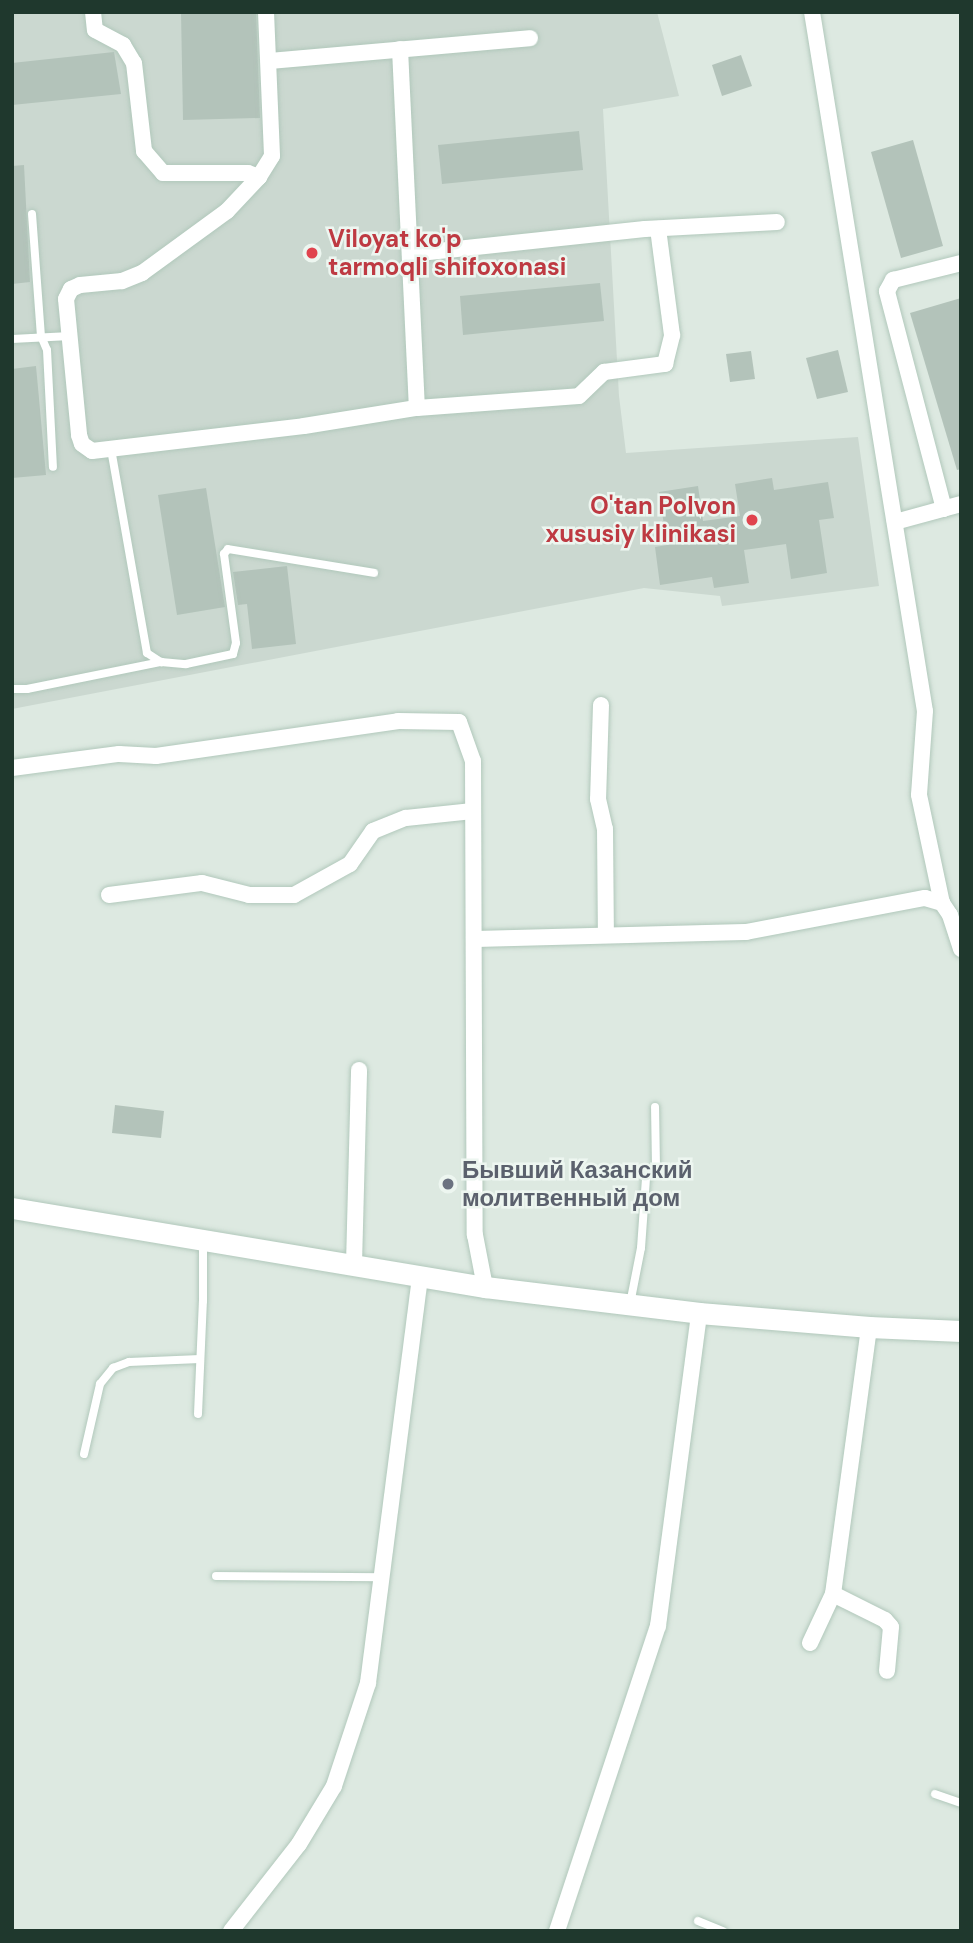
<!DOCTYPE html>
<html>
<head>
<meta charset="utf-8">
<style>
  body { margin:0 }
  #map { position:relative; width:973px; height:1943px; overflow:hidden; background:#dde9e1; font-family:"DM Sans",sans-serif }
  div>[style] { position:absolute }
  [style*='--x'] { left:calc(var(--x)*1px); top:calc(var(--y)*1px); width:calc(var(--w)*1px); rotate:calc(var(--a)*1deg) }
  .built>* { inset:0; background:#cbd8d0 }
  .building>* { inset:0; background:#b3c3ba }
  .roads { filter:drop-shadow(0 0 2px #b1c8bb) drop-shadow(0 0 2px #b1c8bb) }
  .service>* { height:8px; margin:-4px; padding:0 4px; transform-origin:4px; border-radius:4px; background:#fff }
  .minor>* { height:16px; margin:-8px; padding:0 8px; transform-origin:8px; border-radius:8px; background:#fff }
  .secondary>* { height:21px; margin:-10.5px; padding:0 10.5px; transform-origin:10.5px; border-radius:10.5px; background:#fff }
  .dots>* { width:19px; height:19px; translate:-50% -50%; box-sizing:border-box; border:4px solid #edf6f0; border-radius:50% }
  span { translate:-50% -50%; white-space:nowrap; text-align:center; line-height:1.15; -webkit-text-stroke:5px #edf6f0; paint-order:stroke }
  .health-label { font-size:24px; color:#be3a42; font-weight:700 }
  .left { translate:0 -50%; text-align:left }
  .right { translate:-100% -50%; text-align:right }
  .worship-label { font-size:24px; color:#5b616d; font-weight:700 }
  .frame { position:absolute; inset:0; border:14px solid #1f382d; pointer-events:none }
</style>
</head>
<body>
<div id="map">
  <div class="built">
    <div style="clip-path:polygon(12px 12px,657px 12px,679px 96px,603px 109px,619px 396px,626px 453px,858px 437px,879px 586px,722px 606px,720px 596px,644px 588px,12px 709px)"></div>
  </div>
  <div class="building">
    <div style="clip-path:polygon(181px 12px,256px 12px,260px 118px,183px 120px)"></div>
    <div style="clip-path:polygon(114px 52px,121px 94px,12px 105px,12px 63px)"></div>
    <div style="clip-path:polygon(741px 55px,752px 86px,722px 96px,712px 65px)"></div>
    <div style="clip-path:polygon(579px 131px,583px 170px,442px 184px,438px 145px)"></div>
    <div style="clip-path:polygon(913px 140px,943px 246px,901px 258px,871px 152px)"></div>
    <div style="clip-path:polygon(24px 165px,30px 282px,12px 284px,12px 166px)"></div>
    <div style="clip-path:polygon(600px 283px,604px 321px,463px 335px,460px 296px)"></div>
    <div style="clip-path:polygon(961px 298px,961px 469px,957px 470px,910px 313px)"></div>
    <div style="clip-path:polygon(838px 350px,848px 392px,817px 399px,806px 358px)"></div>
    <div style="clip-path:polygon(751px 351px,755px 379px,730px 382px,726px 354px)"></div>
    <div style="clip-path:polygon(36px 366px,46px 475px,12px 478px,12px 369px)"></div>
    <div style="clip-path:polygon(772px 478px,774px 490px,828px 482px,834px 518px,819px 520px,827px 573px,791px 579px,786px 544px,744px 550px,749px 583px,714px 588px,712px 577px,660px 585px,655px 547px,667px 545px,659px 492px,698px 486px,703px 521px,740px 516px,735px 484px)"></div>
    <div style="clip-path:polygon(206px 488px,225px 607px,177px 615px,158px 495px)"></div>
    <div style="clip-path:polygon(287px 566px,296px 644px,252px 649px,247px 604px,238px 605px,233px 572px)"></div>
    <div style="clip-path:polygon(115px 1105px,164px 1111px,161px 1138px,112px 1133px)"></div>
  </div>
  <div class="roads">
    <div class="service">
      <div style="--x:32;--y:214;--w:122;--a:85.8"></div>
      <div style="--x:41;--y:336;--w:15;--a:67"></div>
      <div style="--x:47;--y:350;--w:117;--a:87.1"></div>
      <div style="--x:12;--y:339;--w:58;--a:-3"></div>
      <div style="--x:111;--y:449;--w:207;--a:80"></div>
      <div style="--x:147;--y:653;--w:17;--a:33"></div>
      <div style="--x:161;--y:662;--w:25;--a:5"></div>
      <div style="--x:186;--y:664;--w:48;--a:-12"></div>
      <div style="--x:233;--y:654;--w:11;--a:-75"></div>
      <div style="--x:236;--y:643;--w:90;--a:-97.7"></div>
      <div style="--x:224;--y:554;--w:6;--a:-51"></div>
      <div style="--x:228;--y:549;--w:148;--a:9.3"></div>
      <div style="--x:12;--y:689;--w:15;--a:0"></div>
      <div style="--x:27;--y:689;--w:137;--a:-11.4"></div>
      <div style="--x:630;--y:1304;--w:57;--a:-78.9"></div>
      <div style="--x:641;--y:1248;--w:70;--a:-85.9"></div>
      <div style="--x:646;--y:1178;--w:14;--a:-45"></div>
      <div style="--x:656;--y:1168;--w:61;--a:-90.9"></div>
      <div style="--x:198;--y:1414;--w:113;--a:-87.5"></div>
      <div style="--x:203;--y:1301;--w:59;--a:-90"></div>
      <div style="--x:84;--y:1454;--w:72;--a:-77.1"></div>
      <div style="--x:100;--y:1384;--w:21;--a:-51"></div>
      <div style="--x:113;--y:1368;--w:17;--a:-21"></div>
      <div style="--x:129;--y:1362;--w:71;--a:-2.4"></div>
      <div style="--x:216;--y:1576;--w:163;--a:0.4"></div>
      <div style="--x:935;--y:1794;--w:28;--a:19"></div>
      <div style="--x:698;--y:1921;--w:27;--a:22"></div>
    </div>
    <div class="minor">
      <div style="--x:93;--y:12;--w:18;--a:84"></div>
      <div style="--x:95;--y:30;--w:32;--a:28"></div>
      <div style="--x:123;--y:45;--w:21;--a:59"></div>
      <div style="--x:134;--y:63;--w:89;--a:83.5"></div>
      <div style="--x:144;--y:151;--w:29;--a:49"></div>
      <div style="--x:163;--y:173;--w:85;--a:0"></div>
      <div style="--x:248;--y:173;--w:12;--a:20"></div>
      <div style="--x:266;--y:12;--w:144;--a:87.6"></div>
      <div style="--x:272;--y:156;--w:25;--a:122"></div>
      <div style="--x:259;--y:177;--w:47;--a:133.3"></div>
      <div style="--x:227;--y:211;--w:105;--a:143.9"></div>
      <div style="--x:142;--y:273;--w:22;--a:158"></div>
      <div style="--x:122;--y:281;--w:42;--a:174.6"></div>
      <div style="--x:80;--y:285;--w:10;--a:156"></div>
      <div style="--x:71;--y:289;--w:11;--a:117"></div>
      <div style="--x:66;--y:299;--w:137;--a:84.5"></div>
      <div style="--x:79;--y:435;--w:9;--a:72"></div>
      <div style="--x:82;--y:444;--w:12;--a:35"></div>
      <div style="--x:92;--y:451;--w:213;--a:-6.7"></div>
      <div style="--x:304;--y:426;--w:114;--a:-9.1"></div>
      <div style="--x:417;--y:408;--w:162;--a:-4.2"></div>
      <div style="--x:579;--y:396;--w:35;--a:-44"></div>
      <div style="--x:604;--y:372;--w:62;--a:-7.5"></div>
      <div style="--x:665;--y:364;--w:30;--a:-76"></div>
      <div style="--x:672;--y:335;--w:107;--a:-97.5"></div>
      <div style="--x:812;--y:12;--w:708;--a:80.82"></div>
      <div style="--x:925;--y:711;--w:84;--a:94.1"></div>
      <div style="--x:919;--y:795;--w:110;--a:78"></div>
      <div style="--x:942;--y:903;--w:14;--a:56"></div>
      <div style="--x:950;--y:915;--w:36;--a:72"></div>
      <div style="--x:400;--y:49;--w:359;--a:87.3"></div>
      <div style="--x:269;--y:61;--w:262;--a:-5"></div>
      <div style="--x:410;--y:254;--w:236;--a:-6.1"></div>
      <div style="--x:645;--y:229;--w:132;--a:-3"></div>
      <div style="--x:944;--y:509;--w:225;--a:-104.7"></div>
      <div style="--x:887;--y:291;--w:13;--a:-61"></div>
      <div style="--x:893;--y:280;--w:70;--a:-14"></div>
      <div style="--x:895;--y:522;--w:68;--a:-15.3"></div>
      <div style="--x:601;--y:705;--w:94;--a:91.8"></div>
      <div style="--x:598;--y:799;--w:31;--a:77"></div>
      <div style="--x:605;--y:829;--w:106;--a:89.5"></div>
      <div style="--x:12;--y:768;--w:108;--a:-7.5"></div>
      <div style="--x:119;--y:754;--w:37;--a:3"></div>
      <div style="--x:156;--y:756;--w:245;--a:-8.2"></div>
      <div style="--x:398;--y:721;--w:61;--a:0.9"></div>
      <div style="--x:459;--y:722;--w:41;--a:70.3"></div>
      <div style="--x:473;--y:761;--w:474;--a:89.8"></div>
      <div style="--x:475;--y:1235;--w:53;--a:79.1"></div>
      <div style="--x:109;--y:895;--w:94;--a:-7.4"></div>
      <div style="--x:202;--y:883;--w:49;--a:14.3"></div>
      <div style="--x:249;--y:895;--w:45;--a:0"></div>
      <div style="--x:294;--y:895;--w:64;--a:-29"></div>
      <div style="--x:350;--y:864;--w:40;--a:-55.1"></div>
      <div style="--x:373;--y:831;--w:35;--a:-22"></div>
      <div style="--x:406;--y:818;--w:67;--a:-6"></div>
      <div style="--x:474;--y:939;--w:272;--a:-1.5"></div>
      <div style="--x:746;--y:932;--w:182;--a:-10.8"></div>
      <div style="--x:925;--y:898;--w:18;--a:16"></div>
      <div style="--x:354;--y:1264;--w:194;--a:-88.5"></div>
      <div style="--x:833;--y:1594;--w:58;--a:26.6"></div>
      <div style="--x:885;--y:1620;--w:9;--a:49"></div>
      <div style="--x:891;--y:1627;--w:44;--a:95.2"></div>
      <div style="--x:810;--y:1643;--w:54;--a:-64.9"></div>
      <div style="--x:833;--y:1594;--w:269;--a:-82.3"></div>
      <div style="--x:231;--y:1931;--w:110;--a:-52"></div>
      <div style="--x:299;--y:1844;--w:68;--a:-58.9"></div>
      <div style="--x:334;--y:1786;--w:108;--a:-71.7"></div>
      <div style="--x:368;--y:1683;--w:411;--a:-82.7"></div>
      <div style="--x:557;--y:1931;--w:321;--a:-71.7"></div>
      <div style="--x:658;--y:1626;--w:316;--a:-82.5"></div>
    </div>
    <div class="secondary">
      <div style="--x:12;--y:1208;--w:480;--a:9.5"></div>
      <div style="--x:485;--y:1287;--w:216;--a:6.9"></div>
      <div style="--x:699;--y:1313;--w:171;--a:4.7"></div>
      <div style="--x:869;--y:1327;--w:92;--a:2.5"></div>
    </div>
  </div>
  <div class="dots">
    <div style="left:312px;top:253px;background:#e0444e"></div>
    <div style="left:752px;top:520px;background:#e0444e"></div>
    <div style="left:448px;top:1184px;background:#6b7280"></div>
  </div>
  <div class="health-label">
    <span class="left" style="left:328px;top:253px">Viloyat ko'p<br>tarmoqli shifoxonasi</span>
    <span class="right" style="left:736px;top:520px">O'tan Polvon<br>xususiy klinikasi</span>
  </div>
  <div class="worship-label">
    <span class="left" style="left:462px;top:1184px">Бывший Казанский<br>молитвенный дом</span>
  </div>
  <div class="frame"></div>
</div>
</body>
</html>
